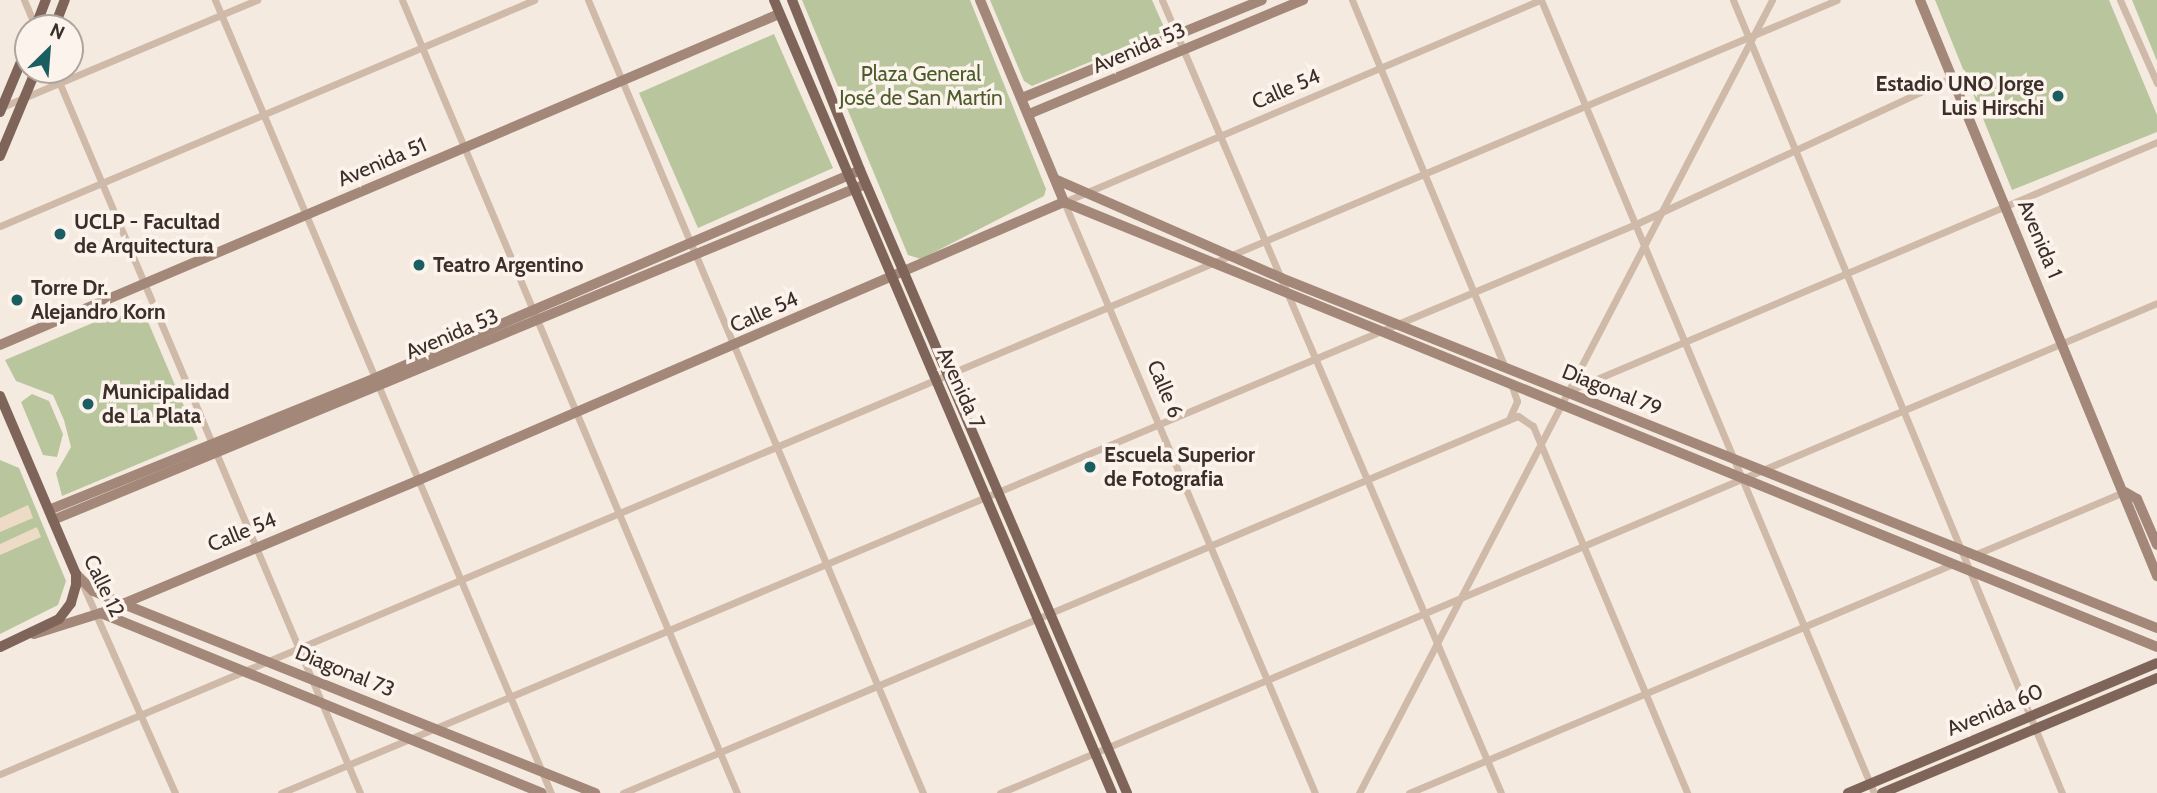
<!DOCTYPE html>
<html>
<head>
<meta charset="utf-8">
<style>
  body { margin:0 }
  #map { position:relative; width:2157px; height:793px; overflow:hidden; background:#f5eadf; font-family:Cabin,sans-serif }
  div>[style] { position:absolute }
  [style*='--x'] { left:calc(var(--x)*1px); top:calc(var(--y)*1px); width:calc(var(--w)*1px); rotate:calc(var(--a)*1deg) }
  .green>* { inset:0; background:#b9c69d }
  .plaza>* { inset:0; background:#eedbc5 }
  .street>* { height:7px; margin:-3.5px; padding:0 3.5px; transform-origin:3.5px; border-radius:3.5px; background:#cfbaa9 }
  .secondary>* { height:10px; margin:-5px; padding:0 5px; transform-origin:5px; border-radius:5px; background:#a3887a }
  .primary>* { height:10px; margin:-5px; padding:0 5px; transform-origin:5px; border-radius:5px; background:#7f6559 }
  .dots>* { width:19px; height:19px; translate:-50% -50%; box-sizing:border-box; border:4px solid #fcf4ec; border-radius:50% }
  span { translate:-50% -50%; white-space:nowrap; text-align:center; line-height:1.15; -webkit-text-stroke:7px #fcf4ec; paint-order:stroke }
  .street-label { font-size:21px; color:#3c2f29 }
  .park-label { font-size:21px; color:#4b5c2a }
  .poi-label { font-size:21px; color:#3c2f29; font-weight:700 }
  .right { translate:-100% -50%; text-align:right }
  .left { translate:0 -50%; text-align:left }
  .north { position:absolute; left:14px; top:14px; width:70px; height:70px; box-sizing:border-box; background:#fcf4ec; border:2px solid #afa59e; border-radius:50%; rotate:25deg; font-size:19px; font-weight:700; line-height:28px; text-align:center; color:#3c2f29 }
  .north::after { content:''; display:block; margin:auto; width:24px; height:32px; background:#1a5e62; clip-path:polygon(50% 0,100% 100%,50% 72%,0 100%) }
</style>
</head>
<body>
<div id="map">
  <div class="green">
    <div style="clip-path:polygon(802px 0,970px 0,1046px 189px,1044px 196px,921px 259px,908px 255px)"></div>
    <div style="clip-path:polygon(990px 0,1152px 0,1164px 27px,1162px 32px,1032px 86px,1024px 81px)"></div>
    <div style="clip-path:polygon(1935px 0,2109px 0,2157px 115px,2157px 132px,2012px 190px)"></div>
    <div style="clip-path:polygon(2132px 0,2157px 0,2157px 61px)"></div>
    <div style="clip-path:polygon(774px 34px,833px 168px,698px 228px,639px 93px)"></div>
    <div style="clip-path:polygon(140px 303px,198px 439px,62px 496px,56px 473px,71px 447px,64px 420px,53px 395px,16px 381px,5px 360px)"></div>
    <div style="clip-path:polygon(32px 394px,49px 401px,63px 434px,57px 457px,43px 455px,21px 402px)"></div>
    <div style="clip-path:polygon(0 460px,19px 468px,66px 581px,58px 605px,0 634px)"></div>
  </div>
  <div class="plaza">
    <div style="clip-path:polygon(28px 505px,33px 518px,0 532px,0 518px)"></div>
    <div style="clip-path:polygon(37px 527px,41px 537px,0 555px,0 544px)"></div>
  </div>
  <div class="street">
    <div style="--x:24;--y:0;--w:30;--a:67"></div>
    <div style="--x:215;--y:0;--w:861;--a:67.04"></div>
    <div style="--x:402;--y:0;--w:861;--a:67.1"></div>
    <div style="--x:588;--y:0;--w:861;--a:67.1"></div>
    <div style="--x:1162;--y:0;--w:862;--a:66.85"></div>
    <div style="--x:1352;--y:0;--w:398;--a:67.4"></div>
    <div style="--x:1541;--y:0;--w:860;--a:67.22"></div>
    <div style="--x:1733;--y:0;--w:859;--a:67.47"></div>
    <div style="--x:2120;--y:0;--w:91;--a:66"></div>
    <div style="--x:54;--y:70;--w:785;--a:67.06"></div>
    <div style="--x:2;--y:107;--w:277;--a:-22.8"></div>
    <div style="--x:0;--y:226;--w:580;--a:-22.94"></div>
    <div style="--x:1566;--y:392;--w:642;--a:-22.93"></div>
    <div style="--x:1510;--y:417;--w:17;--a:-66"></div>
    <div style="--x:1517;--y:401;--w:18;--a:-109"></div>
    <div style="--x:1974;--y:555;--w:163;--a:-22.8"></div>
    <div style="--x:82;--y:583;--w:230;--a:66.1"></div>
    <div style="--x:0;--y:774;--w:1993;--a:-22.85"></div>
    <div style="--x:281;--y:793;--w:1470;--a:-22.78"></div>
    <div style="--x:1636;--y:224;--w:349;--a:-24.9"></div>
    <div style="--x:623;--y:793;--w:971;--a:-22.84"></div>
    <div style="--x:1518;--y:416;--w:18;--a:34"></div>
    <div style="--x:1533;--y:426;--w:398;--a:67.2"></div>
    <div style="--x:1000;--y:793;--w:1256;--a:-22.95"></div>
    <div style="--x:1315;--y:793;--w:642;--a:-113.01"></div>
    <div style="--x:1064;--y:202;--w:517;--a:-22.99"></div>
    <div style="--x:1359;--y:793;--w:894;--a:-62.49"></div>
    <div style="--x:1409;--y:793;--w:590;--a:-22.83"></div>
  </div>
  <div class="secondary">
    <div style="--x:980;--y:0;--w:219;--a:67.4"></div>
    <div style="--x:1920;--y:0;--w:623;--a:67.63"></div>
    <div style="--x:1022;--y:98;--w:259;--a:-22.2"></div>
    <div style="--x:1029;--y:114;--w:297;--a:-22.6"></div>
    <div style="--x:1057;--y:180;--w:244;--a:23.6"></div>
    <div style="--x:1281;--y:278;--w:943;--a:21.78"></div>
    <div style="--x:1064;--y:202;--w:1180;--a:22.15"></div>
    <div style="--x:0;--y:345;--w:846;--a:-23.02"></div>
    <div style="--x:2125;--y:492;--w:14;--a:30"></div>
    <div style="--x:2137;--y:499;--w:50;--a:66.5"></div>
    <div style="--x:49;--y:510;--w:352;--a:-22"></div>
    <div style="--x:375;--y:378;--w:523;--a:-23.18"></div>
    <div style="--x:53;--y:520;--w:874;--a:-22.46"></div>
    <div style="--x:76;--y:574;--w:24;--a:45"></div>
    <div style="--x:93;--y:591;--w:30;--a:23"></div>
    <div style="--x:121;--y:603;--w:511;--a:21.84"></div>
    <div style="--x:101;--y:613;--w:476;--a:22.2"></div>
    <div style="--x:34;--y:634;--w:70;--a:-17.4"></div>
    <div style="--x:101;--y:613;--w:345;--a:-22.7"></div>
    <div style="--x:419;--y:480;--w:702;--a:-23.32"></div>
  </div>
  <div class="primary">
    <div style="--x:774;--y:0;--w:862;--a:66.91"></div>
    <div style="--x:792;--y:0;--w:183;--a:68.2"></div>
    <div style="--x:860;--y:170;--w:678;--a:66.8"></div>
    <div style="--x:35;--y:28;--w:30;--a:-69"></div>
    <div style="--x:54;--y:28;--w:30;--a:-69"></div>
    <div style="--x:0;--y:112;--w:73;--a:-67.3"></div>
    <div style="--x:0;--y:156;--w:93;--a:-67.3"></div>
    <div style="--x:0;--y:396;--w:194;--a:66.9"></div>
    <div style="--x:76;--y:574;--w:11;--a:90"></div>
    <div style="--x:76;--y:585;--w:19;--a:106"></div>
    <div style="--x:71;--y:603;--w:20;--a:127"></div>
    <div style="--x:59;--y:619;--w:65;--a:154.6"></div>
    <div style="--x:1848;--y:793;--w:335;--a:-22.8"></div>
    <div style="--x:1882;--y:793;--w:298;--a:-22.7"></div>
  </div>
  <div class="dots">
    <div style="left:2058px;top:96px;background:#1a5e62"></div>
    <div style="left:60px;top:234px;background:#1a5e62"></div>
    <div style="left:419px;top:265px;background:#1a5e62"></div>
    <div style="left:17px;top:300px;background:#1a5e62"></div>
    <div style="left:88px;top:404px;background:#1a5e62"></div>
    <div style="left:1090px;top:467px;background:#1a5e62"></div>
  </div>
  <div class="street-label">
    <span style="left:1139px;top:48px;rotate:-23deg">Avenida 53</span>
    <span style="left:1286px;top:89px;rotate:-23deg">Calle 54</span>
    <span style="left:382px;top:162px;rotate:-23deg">Avenida 51</span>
    <span style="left:2040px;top:239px;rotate:67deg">Avenida 1</span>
    <span style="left:764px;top:312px;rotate:-24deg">Calle 54</span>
    <span style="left:452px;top:334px;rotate:-23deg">Avenida 53</span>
    <span style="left:961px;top:388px;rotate:66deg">Avenida 7</span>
    <span style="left:1165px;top:389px;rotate:67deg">Calle 6</span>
    <span style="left:1612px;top:390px;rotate:22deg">Diagonal 79</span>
    <span style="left:242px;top:532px;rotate:-22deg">Calle 54</span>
    <span style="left:104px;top:586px;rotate:64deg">Calle 12</span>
    <span style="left:345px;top:671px;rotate:22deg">Diagonal 73</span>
    <span style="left:1995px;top:710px;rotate:-23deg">Avenida 60</span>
  </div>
  <div class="park-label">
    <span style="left:921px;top:86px">Plaza General<br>José de San Martín</span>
  </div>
  <div class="poi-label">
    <span class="right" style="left:2044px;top:96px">Estadio UNO Jorge<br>Luis Hirschi</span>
    <span class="left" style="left:74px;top:234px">UCLP - Facultad<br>de Arquitectura</span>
    <span class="left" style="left:433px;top:265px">Teatro Argentino</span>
    <span class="left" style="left:31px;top:300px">Torre Dr.<br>Alejandro Korn</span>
    <span class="left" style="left:102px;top:404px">Municipalidad<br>de La Plata</span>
    <span class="left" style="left:1104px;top:467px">Escuela Superior<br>de Fotografia</span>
  </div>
  <div class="north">N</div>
</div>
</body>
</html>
